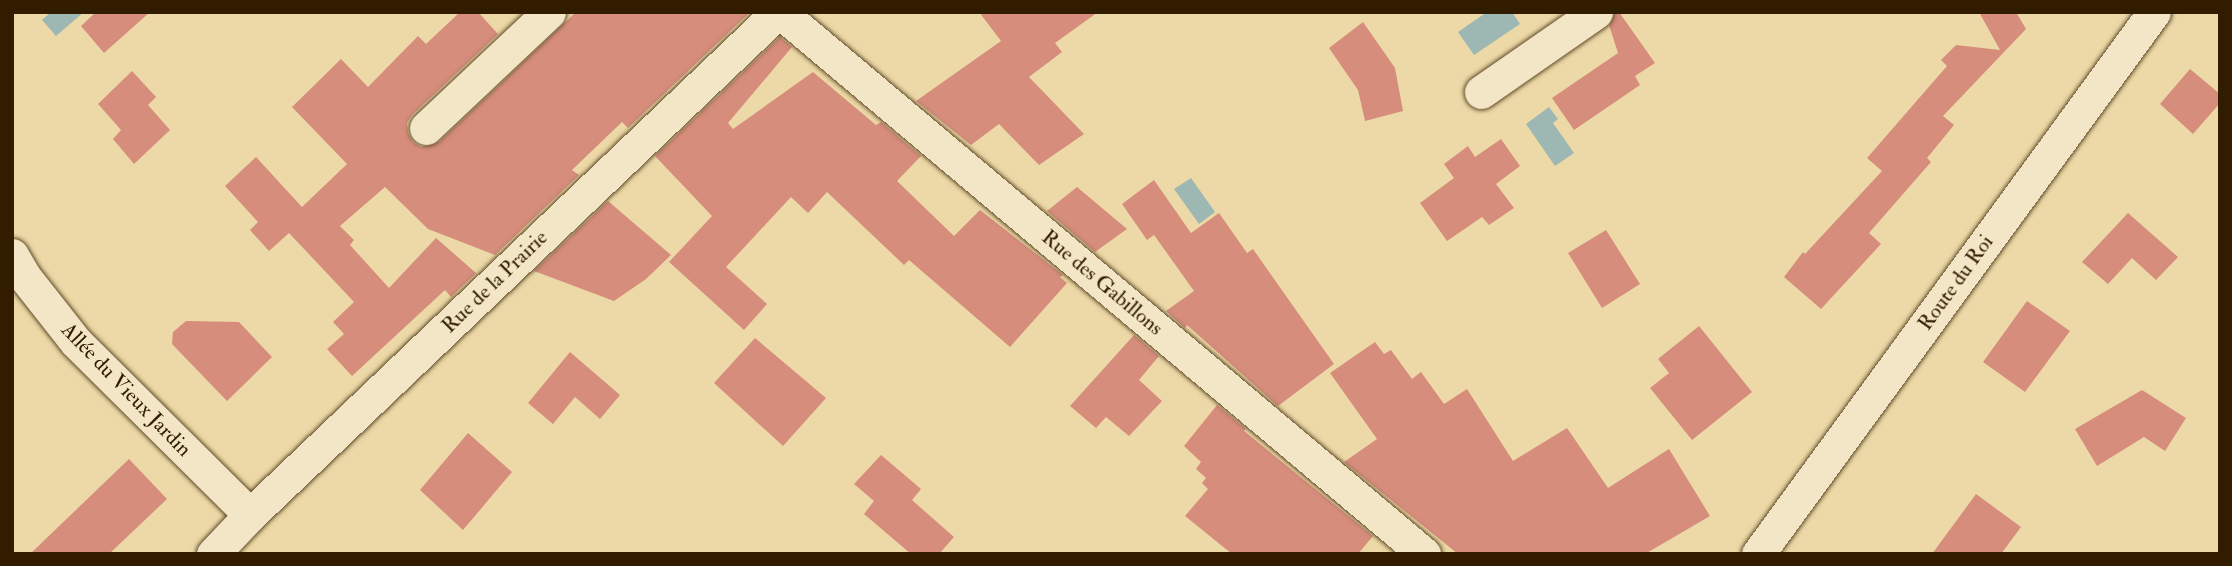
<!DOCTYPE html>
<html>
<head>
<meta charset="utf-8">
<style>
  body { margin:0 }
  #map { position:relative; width:2232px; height:566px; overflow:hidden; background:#edd9a7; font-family:"IM FELL Double Pica",serif }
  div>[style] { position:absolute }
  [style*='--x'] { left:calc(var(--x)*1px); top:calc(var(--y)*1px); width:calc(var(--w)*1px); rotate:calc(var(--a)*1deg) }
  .water>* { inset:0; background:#9db8b2 }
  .building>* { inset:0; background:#d68d7c }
  .roads { filter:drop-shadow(0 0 2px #614b2a) drop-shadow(0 0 2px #614b2a) }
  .street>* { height:33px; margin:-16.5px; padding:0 16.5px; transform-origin:16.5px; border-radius:16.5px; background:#f3e6c6 }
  span { translate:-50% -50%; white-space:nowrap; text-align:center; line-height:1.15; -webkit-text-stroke:6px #f3e6c6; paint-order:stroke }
  .street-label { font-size:21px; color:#321c00 }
  .frame { position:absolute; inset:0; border:14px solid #321c00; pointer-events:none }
</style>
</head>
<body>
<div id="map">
  <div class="water">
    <div style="clip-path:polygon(51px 12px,84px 12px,56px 36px,42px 20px)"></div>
    <div style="clip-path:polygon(1487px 12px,1512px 12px,1520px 24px,1474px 55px,1458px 32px)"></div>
    <div style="clip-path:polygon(1549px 107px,1558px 119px,1553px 123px,1574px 153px,1555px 166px,1526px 124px)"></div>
    <div style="clip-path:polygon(1191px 178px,1215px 212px,1199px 224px,1174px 189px)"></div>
  </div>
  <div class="building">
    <div style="clip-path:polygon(96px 12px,150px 12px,104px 53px,81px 26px)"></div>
    <div style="clip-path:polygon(460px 12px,478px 12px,498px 34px,412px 115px,407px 123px,408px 133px,413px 142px,421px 147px,439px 142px,576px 12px,750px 12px,628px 128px,622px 122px,572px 170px,579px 175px,495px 255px,428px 229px,385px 187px,340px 226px,354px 240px,350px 245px,389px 288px,436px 238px,476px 273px,451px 297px,445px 290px,352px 376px,327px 349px,344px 334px,333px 322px,354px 302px,289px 233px,269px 251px,250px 230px,258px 222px,225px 186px,256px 157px,302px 207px,347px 164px,292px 107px,341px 59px,368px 87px,418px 36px,426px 44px)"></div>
    <div style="clip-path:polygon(979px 12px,1098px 12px,1055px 43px,1062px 52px,1029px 77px,1084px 134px,1039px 165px,999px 124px,971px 145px,916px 101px,1001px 41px)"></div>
    <div style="clip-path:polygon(1615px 12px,1619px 12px,1655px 63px,1635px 76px,1640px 85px,1574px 130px,1552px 98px,1618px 53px,1609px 25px)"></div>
    <div style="clip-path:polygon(1979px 12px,2016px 12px,2026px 29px,1943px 116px,1954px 125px,1927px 158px,1931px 162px,1869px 233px,1881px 244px,1821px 309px,1784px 277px,1803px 252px,1805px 254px,1882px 171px,1867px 158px,1947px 66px,1941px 60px,1956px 45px,2000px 50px)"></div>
    <div style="clip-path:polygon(1363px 22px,1395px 68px,1403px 111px,1365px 121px,1358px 90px,1329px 48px)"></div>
    <div style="clip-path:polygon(780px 37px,792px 47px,728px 123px,733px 129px,813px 72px,876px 125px,881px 122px,921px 156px,897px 181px,954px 236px,980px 210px,1063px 275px,1060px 277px,1067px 283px,1010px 347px,909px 260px,904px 265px,827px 192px,808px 213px,791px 197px,726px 267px,767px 304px,744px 330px,669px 262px,712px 216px,655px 156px)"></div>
    <div style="clip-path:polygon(2190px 69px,2220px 94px,2220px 103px,2193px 134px,2160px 104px)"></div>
    <div style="clip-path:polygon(132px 71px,156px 97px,148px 105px,170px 130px,134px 164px,113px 139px,121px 130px,98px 104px)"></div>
    <div style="clip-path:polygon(1501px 139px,1520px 166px,1496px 184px,1514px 208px,1489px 225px,1482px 217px,1447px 241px,1420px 203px,1454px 178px,1444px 164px,1468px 146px,1475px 157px)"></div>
    <div style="clip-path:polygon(1154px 180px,1191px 233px,1219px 213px,1247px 253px,1253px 249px,1334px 364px,1278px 406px,1187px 325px,1185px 328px,1166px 311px,1194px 291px,1154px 235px,1147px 240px,1122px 204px)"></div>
    <div style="clip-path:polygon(1077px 187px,1127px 229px,1095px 252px,1047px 211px)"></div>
    <div style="clip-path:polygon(608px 201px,671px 255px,646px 279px,614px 301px,534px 271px)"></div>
    <div style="clip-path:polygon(2128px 213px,2178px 257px,2156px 280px,2132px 258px,2108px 284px,2082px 262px)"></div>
    <div style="clip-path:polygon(1606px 230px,1640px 284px,1602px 308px,1568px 253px)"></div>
    <div style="clip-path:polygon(2027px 301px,2070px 331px,2025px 392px,1983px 362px)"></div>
    <div style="clip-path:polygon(186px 321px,239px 322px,272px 357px,227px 401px,172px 344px,173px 332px)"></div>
    <div style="clip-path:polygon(1699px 326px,1752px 392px,1692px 440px,1650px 388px,1669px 373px,1658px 359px)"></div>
    <div style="clip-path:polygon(1134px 335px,1159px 356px,1139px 380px,1162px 401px,1129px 436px,1106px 417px,1096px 428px,1070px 406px)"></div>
    <div style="clip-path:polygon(755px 338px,826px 398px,783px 446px,714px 383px)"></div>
    <div style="clip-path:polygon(1375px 342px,1384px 354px,1391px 350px,1412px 379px,1421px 372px,1444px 404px,1467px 389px,1513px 461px,1567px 428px,1608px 488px,1669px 449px,1710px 516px,1645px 554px,1458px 554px,1344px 462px,1377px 439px,1330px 373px)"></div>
    <div style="clip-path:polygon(570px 352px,620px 395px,600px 419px,575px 397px,553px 424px,528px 403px)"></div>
    <div style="clip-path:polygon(2142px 390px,2186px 418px,2165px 451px,2144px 437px,2097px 466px,2075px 429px)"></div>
    <div style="clip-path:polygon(1217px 405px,1246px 429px,1244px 431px,1373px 536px,1358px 554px,1232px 554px,1185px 516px,1208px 489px,1202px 483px,1206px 478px,1196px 469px,1201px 462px,1184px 446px)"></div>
    <div style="clip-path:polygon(468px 433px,512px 472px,463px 530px,420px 490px)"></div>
    <div style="clip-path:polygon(881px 455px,921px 489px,912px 500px,954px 537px,939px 554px,911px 554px,864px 514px,874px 501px,854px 484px)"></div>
    <div style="clip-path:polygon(129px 459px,167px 499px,109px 554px,30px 554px)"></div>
    <div style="clip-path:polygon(1976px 494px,2021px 527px,2001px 554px,1932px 554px)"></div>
  </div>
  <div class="roads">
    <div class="street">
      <div style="--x:780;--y:12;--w:842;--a:40.08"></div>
      <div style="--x:1481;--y:92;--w:140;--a:-34.8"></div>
      <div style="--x:426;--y:128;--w:169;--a:-43.3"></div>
      <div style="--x:12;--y:255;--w:24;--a:60"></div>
      <div style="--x:24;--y:276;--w:84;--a:51.8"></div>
      <div style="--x:76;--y:342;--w:245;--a:44.8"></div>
      <div style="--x:213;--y:554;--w:54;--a:-46.5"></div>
      <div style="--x:250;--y:515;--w:729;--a:-43.61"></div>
      <div style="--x:1758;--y:554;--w:671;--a:-53.85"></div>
    </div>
  </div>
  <div class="street-label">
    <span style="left:495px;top:282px;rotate:-44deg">Rue de la Prairie</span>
    <span style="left:1102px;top:283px;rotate:40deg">Rue des Gabillons</span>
    <span style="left:1956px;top:283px;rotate:-54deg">Route du Roi</span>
    <span style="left:126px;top:390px;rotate:46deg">Allée du Vieux Jardin</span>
  </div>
  <div class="frame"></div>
</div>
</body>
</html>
